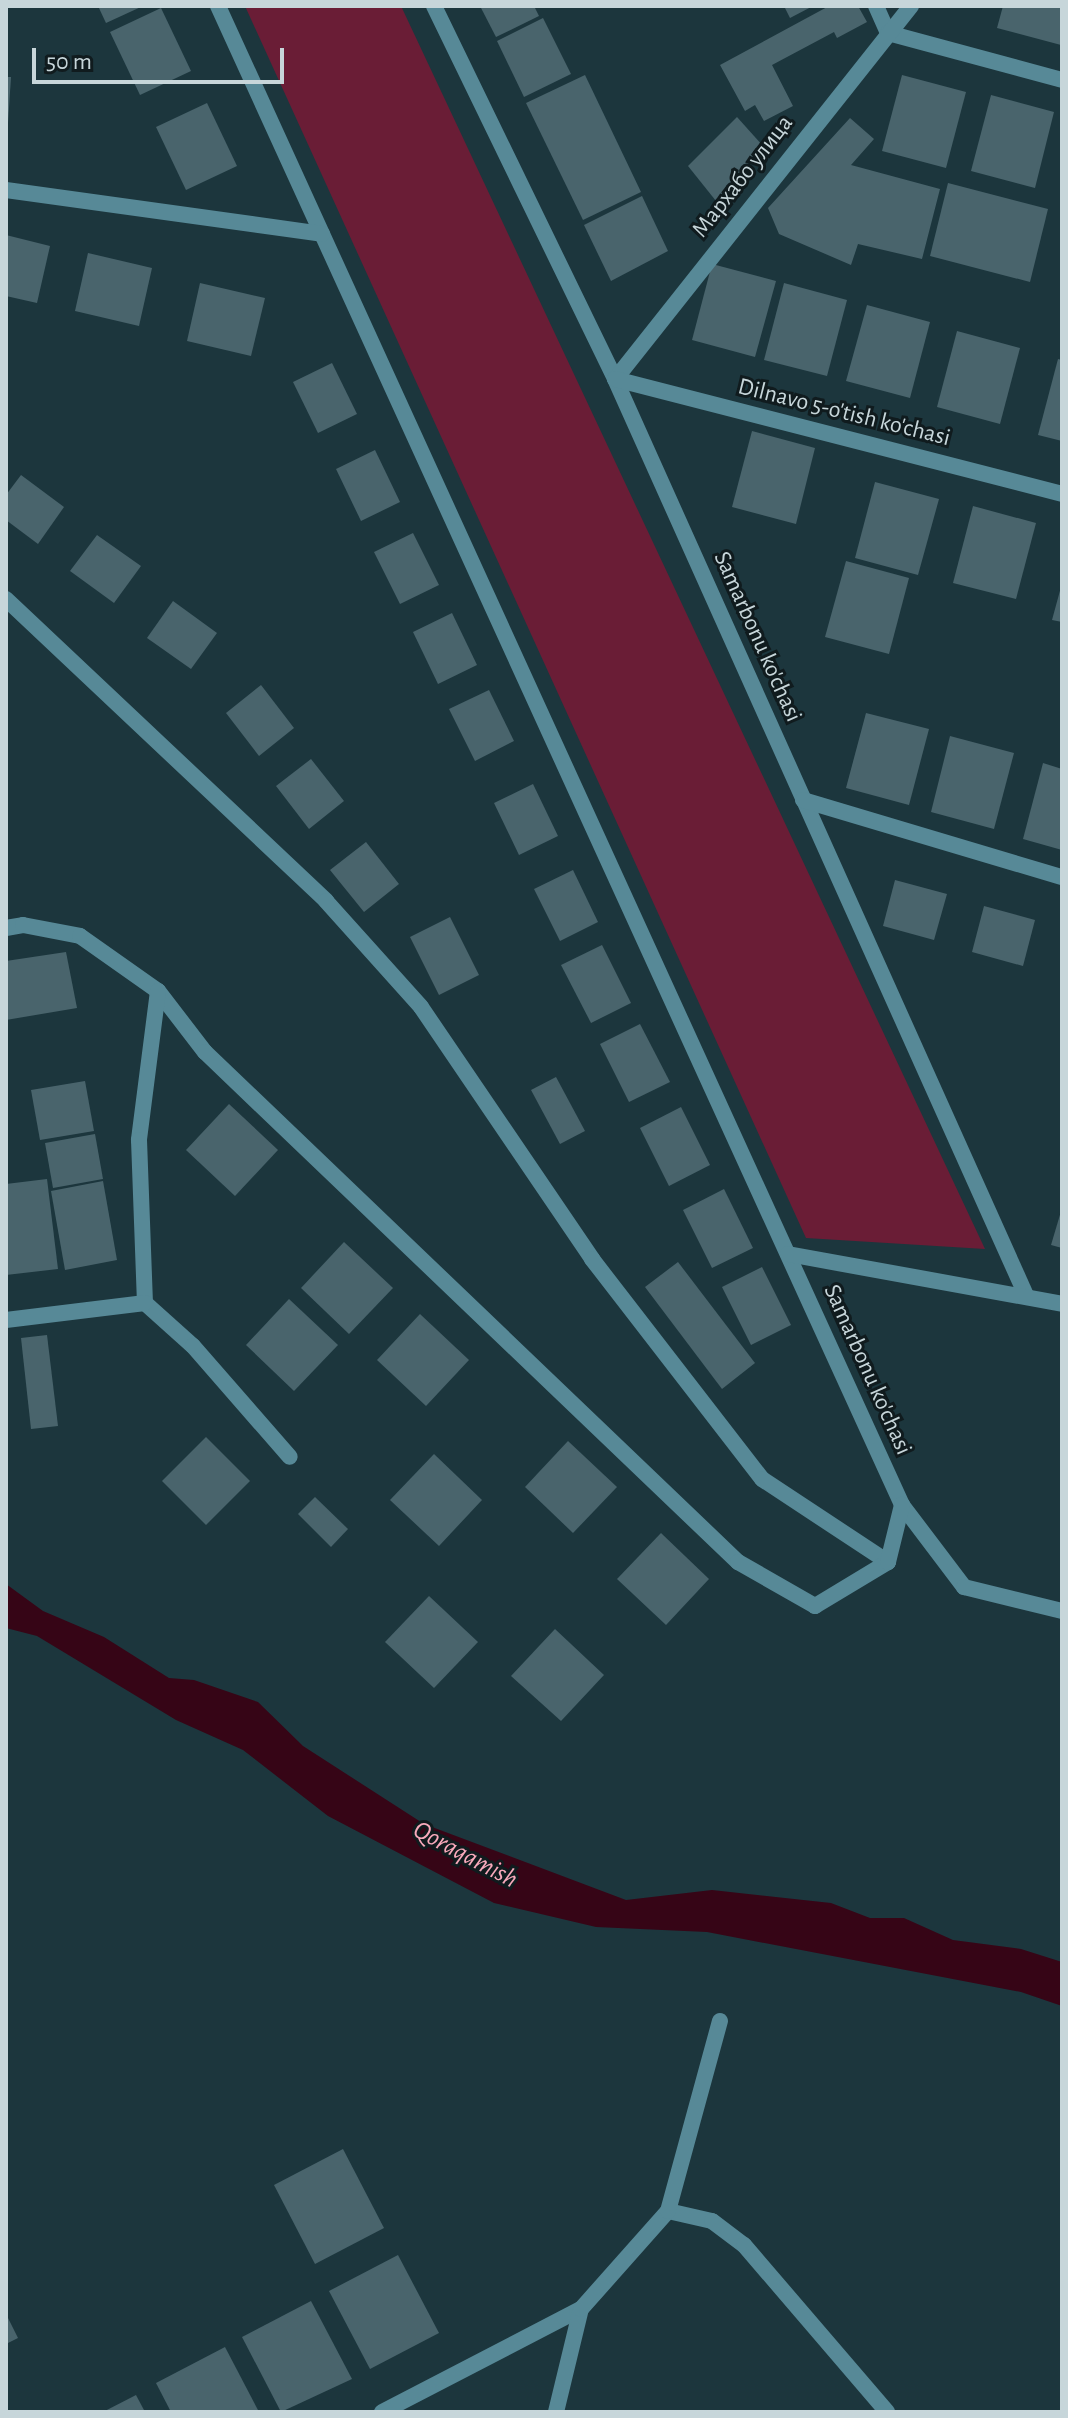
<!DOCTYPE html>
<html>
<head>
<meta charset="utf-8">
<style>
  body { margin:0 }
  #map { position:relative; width:1068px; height:2418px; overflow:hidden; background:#1c363d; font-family:"Alegreya Sans",sans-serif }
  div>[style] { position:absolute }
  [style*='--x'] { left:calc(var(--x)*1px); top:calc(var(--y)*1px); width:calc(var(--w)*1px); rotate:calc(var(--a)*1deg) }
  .green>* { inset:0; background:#6a1d36 }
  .water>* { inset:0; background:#360516 }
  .building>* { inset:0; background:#49646c }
  .lane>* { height:16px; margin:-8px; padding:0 8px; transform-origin:8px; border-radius:8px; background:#578997 }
  .street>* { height:16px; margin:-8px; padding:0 8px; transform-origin:8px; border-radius:8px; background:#578997 }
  span { translate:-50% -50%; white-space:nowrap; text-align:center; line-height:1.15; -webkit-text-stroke:6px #101b1e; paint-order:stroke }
  .street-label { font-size:24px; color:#c7d6da }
  .water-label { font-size:26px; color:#f8a9bb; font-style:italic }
  .frame { position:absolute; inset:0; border:8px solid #c7d6da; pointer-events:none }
  .scale { position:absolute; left:32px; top:48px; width:252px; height:36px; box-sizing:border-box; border:4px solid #c7d6da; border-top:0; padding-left:10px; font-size:24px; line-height:28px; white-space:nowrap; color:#c7d6da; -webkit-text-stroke:6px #101b1e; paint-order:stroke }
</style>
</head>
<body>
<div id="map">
  <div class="green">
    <div style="clip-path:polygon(245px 6px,401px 6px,985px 1249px,806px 1238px)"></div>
  </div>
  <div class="water">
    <div style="clip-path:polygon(6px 1584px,43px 1611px,104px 1637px,169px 1678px,194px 1680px,258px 1702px,303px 1746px,424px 1824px,626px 1900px,712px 1890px,831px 1903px,870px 1918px,904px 1918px,953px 1940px,1021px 1949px,1062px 1962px,1062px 2006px,1021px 1992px,707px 1932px,596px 1927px,494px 1903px,328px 1816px,243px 1750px,176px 1720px,37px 1636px,6px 1628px)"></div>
  </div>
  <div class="building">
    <div style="clip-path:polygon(98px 6px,143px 6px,106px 23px)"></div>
    <div style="clip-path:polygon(480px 6px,534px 6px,539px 16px,496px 37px)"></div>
    <div style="clip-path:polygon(784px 6px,813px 6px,790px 18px)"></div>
    <div style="clip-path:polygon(829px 6px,858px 6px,867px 22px,837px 38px,834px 32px,772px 65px,793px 106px,764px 121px,755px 105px,745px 111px,720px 65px)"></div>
    <div style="clip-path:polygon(1003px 6px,1062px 6px,1061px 45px,997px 28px)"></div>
    <div style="clip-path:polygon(161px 8px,191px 71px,140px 95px,110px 32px)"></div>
    <div style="clip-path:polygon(543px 18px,571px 74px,524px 97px,497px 41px)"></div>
    <div style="clip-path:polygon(585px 75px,641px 192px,583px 220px,526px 103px)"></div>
    <div style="clip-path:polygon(902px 75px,966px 92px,946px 168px,882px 151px)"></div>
    <div style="clip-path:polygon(6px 77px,11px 77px,8px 123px,6px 123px)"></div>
    <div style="clip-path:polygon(991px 95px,1054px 112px,1035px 188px,971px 171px)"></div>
    <div style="clip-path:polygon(207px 103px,237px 166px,186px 190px,156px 127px)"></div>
    <div style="clip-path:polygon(737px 117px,763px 146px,716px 201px,688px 166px)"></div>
    <div style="clip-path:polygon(850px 118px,874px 139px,851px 165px,940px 189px,922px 259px,858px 244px,851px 265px,779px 234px,768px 208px)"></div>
    <div style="clip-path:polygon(948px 183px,1048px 209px,1030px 282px,930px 256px)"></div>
    <div style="clip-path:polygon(642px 196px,668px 251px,611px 281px,584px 225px)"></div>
    <div style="clip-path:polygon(6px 235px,50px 246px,37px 303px,6px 296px)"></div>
    <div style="clip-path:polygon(88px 253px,152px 268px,139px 326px,75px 311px)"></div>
    <div style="clip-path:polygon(712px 264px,776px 281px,755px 357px,692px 340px)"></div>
    <div style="clip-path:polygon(200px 283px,265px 298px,251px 356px,187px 341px)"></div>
    <div style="clip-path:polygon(784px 283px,847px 300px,827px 376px,764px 360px)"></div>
    <div style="clip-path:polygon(867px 305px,930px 322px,910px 398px,846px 381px)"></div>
    <div style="clip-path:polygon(957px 331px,1020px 348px,1000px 424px,937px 407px)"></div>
    <div style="clip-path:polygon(1058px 359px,1062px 360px,1062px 441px,1038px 435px)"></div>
    <div style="clip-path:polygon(332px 363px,357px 414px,318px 433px,293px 382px)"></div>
    <div style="clip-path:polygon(752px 431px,815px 448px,796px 524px,732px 507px)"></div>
    <div style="clip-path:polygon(375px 450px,400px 502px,361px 521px,336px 469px)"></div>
    <div style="clip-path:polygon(21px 475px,64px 507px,38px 544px,6px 520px,6px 495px)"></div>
    <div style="clip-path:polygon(875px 482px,939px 499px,918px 575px,855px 558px)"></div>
    <div style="clip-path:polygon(973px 506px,1036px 523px,1016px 599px,953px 583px)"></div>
    <div style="clip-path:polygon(413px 533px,439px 585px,400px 604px,374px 552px)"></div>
    <div style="clip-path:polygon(97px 535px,141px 566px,114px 603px,70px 571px)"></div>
    <div style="clip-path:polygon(846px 561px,909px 578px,889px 654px,825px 637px)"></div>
    <div style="clip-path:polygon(1061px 587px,1062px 587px,1062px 622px,1052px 620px)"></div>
    <div style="clip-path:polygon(173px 601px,217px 633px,191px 669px,147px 638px)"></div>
    <div style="clip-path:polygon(452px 613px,477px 665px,438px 684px,413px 632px)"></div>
    <div style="clip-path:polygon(261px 685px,294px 728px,259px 756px,226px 713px)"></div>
    <div style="clip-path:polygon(489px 690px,514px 741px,475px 761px,449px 709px)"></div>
    <div style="clip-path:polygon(866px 713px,929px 729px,909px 805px,846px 788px)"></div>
    <div style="clip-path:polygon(950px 736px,1014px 753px,994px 829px,931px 812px)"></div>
    <div style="clip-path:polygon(311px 759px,344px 801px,309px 829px,276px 786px)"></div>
    <div style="clip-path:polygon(1043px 763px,1062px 769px,1062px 850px,1023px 839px)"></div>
    <div style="clip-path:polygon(533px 784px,558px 836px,519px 855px,494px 803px)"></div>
    <div style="clip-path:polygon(366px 842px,399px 884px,364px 912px,330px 870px)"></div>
    <div style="clip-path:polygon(573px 870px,598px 922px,560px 941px,534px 889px)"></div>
    <div style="clip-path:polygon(895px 880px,947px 894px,934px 940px,883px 926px)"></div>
    <div style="clip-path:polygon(984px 906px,1035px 920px,1023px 966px,972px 952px)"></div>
    <div style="clip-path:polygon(450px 917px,479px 975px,439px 995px,410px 937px)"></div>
    <div style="clip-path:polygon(602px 945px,631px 1003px,591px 1023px,561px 965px)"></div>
    <div style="clip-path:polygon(66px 952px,77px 1008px,6px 1020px,6px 961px)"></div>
    <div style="clip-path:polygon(640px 1024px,670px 1082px,629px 1102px,600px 1044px)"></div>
    <div style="clip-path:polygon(556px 1077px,585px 1131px,560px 1144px,531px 1090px)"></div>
    <div style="clip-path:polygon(85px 1081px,94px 1131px,40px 1140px,31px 1090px)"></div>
    <div style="clip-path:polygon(229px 1104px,278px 1150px,235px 1196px,186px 1150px)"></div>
    <div style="clip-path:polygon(681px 1107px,710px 1165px,669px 1186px,640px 1128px)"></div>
    <div style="clip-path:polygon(95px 1134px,103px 1179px,53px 1188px,45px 1143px)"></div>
    <div style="clip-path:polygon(47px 1179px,58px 1269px,6px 1275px,6px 1184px)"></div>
    <div style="clip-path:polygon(103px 1181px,117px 1260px,65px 1270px,51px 1191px)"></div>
    <div style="clip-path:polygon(724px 1189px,753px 1248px,712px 1268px,683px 1210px)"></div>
    <div style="clip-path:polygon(1062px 1208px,1062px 1248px,1051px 1245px)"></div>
    <div style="clip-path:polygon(344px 1242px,393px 1288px,349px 1334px,301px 1288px)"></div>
    <div style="clip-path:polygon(678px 1262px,755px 1363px,722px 1389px,645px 1287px)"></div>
    <div style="clip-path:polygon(762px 1267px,791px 1325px,751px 1345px,722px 1287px)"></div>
    <div style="clip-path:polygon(289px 1299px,338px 1345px,294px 1391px,246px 1345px)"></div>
    <div style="clip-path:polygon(420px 1314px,469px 1360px,426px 1406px,377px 1360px)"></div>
    <div style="clip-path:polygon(47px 1335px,58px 1426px,31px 1429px,21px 1338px)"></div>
    <div style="clip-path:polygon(206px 1437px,250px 1481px,206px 1525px,162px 1481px)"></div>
    <div style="clip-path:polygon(568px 1441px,617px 1487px,573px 1533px,525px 1487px)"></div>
    <div style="clip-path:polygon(434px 1454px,482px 1500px,439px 1546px,390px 1500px)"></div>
    <div style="clip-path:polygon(315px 1497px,348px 1529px,331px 1547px,298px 1514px)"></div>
    <div style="clip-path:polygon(661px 1533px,709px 1579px,666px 1625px,617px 1579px)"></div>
    <div style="clip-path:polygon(429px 1596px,478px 1642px,434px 1688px,385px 1642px)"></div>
    <div style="clip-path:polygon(555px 1629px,604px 1675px,561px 1721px,511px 1676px)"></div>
    <div style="clip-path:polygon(343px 2149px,384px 2228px,315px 2264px,274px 2185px)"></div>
    <div style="clip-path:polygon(398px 2255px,439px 2333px,370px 2369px,329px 2291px)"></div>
    <div style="clip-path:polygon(311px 2301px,352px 2379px,281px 2412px,242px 2337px)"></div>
    <div style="clip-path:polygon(6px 2314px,18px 2338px,6px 2344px)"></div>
    <div style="clip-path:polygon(225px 2347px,259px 2412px,171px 2412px,156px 2383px)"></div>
    <div style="clip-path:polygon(136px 2395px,145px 2412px,103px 2412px)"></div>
  </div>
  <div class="lane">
    <div style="--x:668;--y:2211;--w:45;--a:12.8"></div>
    <div style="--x:712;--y:2221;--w:40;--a:37"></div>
    <div style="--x:744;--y:2245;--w:220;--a:49.4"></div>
  </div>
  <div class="street">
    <div style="--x:218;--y:6;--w:1648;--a:65.47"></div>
    <div style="--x:902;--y:1505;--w:103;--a:52.9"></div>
    <div style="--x:964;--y:1587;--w:101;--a:13.8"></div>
    <div style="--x:434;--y:6;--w:415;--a:64.1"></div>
    <div style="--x:615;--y:379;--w:1002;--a:65.84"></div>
    <div style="--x:876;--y:6;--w:30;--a:66"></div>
    <div style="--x:888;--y:33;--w:180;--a:15.1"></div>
    <div style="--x:911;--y:6;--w:476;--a:128.4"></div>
    <div style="--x:615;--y:379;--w:462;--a:14.4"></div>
    <div style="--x:6;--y:190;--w:319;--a:7.9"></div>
    <div style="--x:6;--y:599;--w:440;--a:43.3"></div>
    <div style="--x:326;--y:901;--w:142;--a:48.1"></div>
    <div style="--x:421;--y:1007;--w:305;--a:55.8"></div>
    <div style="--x:592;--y:1259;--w:278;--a:52.3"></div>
    <div style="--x:762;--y:1479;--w:151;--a:33.4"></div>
    <div style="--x:803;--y:800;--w:270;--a:16.6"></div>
    <div style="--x:6;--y:928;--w:17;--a:-10"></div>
    <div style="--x:23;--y:925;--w:58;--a:10.9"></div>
    <div style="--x:80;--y:936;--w:95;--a:35.2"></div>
    <div style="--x:158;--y:991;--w:77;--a:52.4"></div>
    <div style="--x:205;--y:1052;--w:738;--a:43.74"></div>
    <div style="--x:738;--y:1562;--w:89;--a:29.7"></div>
    <div style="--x:815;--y:1606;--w:85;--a:-31.1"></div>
    <div style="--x:888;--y:1562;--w:59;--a:-76.2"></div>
    <div style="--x:158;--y:991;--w:150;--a:97.3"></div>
    <div style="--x:139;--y:1140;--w:163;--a:87.9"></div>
    <div style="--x:145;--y:1303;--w:64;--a:41.9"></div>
    <div style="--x:193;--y:1346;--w:147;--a:48.9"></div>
    <div style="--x:788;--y:1254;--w:279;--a:10.3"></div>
    <div style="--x:6;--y:1320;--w:140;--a:-7"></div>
    <div style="--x:382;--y:2412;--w:224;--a:-27.4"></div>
    <div style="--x:556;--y:2412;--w:106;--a:-76.4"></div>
    <div style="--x:581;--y:2309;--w:131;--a:-48.4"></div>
    <div style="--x:668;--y:2211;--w:197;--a:-74.7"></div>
  </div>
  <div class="street-label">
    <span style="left:743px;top:177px;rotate:-52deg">Мархабо улица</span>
    <span style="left:844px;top:413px;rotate:14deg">Dilnavo 5-o'tish ko'chasi</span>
    <span style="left:757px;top:637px;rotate:66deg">Samarbonu ko'chasi</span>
    <span style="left:867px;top:1370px;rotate:66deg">Samarbonu ko'chasi</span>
  </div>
  <div class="water-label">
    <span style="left:465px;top:1855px;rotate:28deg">Qoraqamish</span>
  </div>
  <div class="frame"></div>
  <div class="scale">50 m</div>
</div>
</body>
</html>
